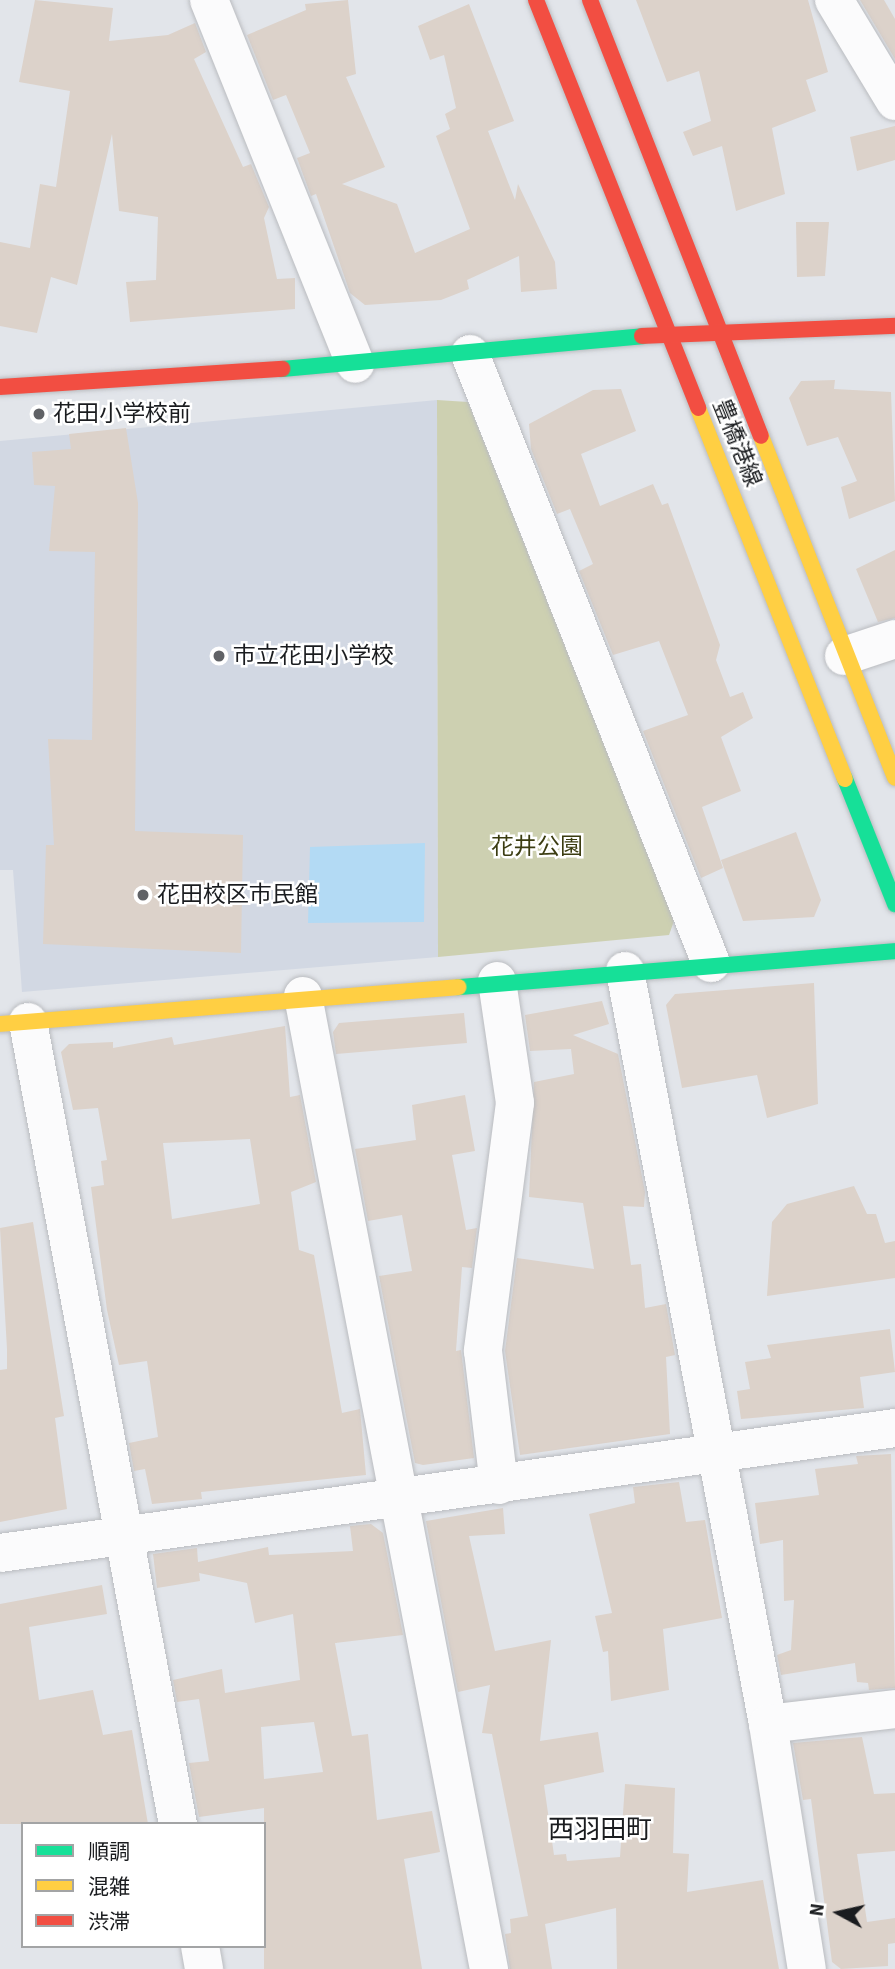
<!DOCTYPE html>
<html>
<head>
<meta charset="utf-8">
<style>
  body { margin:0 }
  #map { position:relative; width:895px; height:1969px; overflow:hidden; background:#e2e5ea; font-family:"Source Sans 3","Noto Sans JP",sans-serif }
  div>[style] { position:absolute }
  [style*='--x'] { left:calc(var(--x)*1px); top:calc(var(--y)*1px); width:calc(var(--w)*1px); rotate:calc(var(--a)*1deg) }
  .built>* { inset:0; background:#d2d8e3 }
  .green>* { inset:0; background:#cdd0b1 }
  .water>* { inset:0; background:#b3daf4 }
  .building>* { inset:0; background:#dcd2ca }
  .roads { filter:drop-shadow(0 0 2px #babcc0) drop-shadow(0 0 2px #babcc0) }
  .street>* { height:38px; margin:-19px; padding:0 19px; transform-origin:19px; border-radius:19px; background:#fbfbfc }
  .fast>* { height:16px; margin:-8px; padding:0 8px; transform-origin:8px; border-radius:8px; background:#16e098 }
  .slow>* { height:16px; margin:-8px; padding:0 8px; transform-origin:8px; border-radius:8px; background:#ffcf43 }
  .jam>* { height:16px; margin:-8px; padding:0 8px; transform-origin:8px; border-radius:8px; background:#f24e42 }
  .dots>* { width:19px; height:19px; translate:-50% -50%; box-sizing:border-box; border:4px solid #fff; border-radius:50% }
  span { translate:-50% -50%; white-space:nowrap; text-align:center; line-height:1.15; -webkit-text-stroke:5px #fff; paint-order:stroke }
  .poi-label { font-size:23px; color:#1a1c1f }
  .left { translate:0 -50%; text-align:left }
  .street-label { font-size:23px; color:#1a1c1f }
  .park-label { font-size:23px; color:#3b3c11 }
  .quarter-label { font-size:26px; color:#1a1c1f }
  .legend { position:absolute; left:21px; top:1822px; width:245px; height:126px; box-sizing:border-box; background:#fff; border:2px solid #a3a4a5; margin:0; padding:9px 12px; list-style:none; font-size:21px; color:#1a1c1f }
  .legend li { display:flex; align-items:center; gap:14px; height:35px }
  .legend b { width:35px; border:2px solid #a3a4a5 }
  .north { position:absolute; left:804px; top:1878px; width:70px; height:70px; -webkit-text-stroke:5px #fff; paint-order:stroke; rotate:278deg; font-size:19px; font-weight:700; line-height:28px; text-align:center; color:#1a1c1f }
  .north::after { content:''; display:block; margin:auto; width:24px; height:32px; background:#1a1c1f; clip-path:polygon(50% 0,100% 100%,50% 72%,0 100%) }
</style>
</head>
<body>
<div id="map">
  <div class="built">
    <div style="clip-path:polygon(437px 400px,438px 957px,22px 992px,13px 870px,0 870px,0 441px)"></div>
  </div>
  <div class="green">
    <div style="clip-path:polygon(437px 400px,468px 402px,674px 921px,669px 935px,438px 957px)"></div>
  </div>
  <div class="water">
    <div style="clip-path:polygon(425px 843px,424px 922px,308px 923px,310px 847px)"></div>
  </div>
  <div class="building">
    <div style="clip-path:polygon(35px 0,113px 8px,109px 41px,168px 35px,195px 23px,206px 52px,194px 59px,243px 167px,251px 164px,256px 176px,269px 207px,264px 218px,277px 279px,295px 278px,295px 309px,130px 322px,126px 282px,156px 280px,158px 217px,119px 211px,112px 134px,77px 285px,51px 277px,37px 333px,0 326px,0 242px,30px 248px,40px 184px,56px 187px,70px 91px,19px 82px)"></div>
    <div style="clip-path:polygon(348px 0,356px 74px,346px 77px,385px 167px,342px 184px,397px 204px,415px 253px,470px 229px,436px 136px,450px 129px,445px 114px,456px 108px,444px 55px,430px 60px,418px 26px,469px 4px,514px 121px,488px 131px,515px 200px,518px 184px,555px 262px,557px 289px,521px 292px,519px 256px,467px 280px,469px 289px,441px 300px,365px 305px,350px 293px,316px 194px,311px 196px,297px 158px,310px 153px,286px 95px,273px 100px,247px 35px,306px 10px,305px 4px)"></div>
    <div style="clip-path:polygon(636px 0,808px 0,828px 72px,806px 80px,816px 111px,772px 128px,785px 194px,736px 211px,722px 146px,693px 156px,683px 132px,711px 121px,699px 71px,667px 82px)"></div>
    <div style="clip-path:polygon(860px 0,884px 0,895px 19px,895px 59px)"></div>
    <div style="clip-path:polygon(895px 126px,895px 160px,857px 171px,850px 137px)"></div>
    <div style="clip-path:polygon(796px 222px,829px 222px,825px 276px,797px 277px)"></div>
    <div style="clip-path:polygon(835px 380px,834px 389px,891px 392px,895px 501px,849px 519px,841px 487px,857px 481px,838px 437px,807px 446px,789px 398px,801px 381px)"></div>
    <div style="clip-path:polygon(621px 389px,636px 431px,581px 454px,600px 506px,653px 484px,662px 505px,668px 503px,720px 645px,716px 660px,730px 697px,743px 692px,753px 718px,721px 737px,741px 791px,702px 807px,723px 868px,701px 878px,643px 731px,688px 715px,659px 641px,613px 655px,579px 571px,593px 564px,570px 509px,557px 514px,531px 449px,529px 424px,593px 390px)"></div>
    <div style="clip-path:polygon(126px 428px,138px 503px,135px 831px,243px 835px,241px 953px,43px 944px,46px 845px,54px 845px,48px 739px,92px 740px,95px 552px,49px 551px,55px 486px,34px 485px,32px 452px,71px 449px,69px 434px)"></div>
    <div style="clip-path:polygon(895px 550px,895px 618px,878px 622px,856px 569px)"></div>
    <div style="clip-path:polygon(796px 832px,821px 900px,814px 917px,743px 921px,721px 860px)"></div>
    <div style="clip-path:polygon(814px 983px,818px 1104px,767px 1118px,757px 1075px,682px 1088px,666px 1005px,675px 994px)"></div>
    <div style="clip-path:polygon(602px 1001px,609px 1024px,573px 1035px,618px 1054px,645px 1192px,644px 1207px,623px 1206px,631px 1265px,641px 1264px,645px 1308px,666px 1304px,675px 1355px,666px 1357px,670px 1434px,520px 1455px,505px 1351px,517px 1258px,594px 1269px,583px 1203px,529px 1197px,534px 1082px,574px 1074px,571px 1049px,530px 1051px,525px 1015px)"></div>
    <div style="clip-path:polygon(464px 1013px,467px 1043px,336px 1054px,333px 1032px,339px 1023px)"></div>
    <div style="clip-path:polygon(evenodd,285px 1026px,290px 1097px,300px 1095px,316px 1182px,291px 1192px,299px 1250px,314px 1255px,342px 1413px,360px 1409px,366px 1475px,201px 1492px,202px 1499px,152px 1504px,145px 1469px,134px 1471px,129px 1443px,158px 1437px,147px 1361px,119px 1365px,107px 1310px,91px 1187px,104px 1185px,101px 1161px,107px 1160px,98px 1108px,73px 1110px,61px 1052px,69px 1044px,113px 1042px,113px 1048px,172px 1037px,174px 1045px,285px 1026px,250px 1139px,260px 1204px,172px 1219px,163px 1143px,250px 1139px)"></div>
    <div style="clip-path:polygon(465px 1095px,475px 1151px,452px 1155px,466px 1230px,477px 1228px,472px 1268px,462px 1267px,456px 1351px,461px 1350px,474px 1458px,423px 1465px,415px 1463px,379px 1276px,412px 1271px,402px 1215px,368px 1221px,355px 1149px,416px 1140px,412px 1105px)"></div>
    <div style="clip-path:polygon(854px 1186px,867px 1214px,876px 1214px,885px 1243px,895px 1241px,895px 1278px,767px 1296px,772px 1222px,787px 1204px)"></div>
    <div style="clip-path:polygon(33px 1222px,64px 1416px,55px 1418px,67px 1509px,0 1522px,0 1370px,7px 1369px,7px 1349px,0 1228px)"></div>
    <div style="clip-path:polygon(890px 1329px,895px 1372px,860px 1377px,864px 1408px,741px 1419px,737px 1391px,750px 1389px,745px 1362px,771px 1358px,767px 1345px)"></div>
    <div style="clip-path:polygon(891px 1454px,895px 1688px,869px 1690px,868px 1683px,857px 1682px,855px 1663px,781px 1675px,777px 1655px,791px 1650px,794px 1600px,784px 1601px,783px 1540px,760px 1544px,755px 1503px,819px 1495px,815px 1469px,858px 1464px,856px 1456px)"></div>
    <div style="clip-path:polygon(679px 1482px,686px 1522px,705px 1520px,722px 1618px,663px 1629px,669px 1690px,611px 1701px,608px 1651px,603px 1652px,595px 1616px,612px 1613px,589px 1514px,635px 1503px,633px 1487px)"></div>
    <div style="clip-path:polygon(503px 1508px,505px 1534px,469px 1536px,495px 1651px,551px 1640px,540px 1741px,598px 1732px,604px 1772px,544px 1785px,554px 1855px,566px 1854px,567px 1861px,620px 1857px,625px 1784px,675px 1788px,673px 1853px,689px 1854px,687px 1892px,763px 1880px,779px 1969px,617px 1969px,616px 1908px,545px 1924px,552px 1969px,510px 1969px,505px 1934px,511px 1933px,510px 1919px,528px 1916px,492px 1734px,482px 1733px,490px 1685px,458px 1692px,426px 1521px)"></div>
    <div style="clip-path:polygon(evenodd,371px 1524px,383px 1533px,403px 1635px,335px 1643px,352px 1736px,368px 1734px,377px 1820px,432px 1811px,440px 1852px,404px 1859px,422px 1969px,264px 1969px,264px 1808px,199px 1817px,189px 1763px,209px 1761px,199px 1699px,177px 1702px,173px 1680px,222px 1669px,225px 1693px,300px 1680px,293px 1614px,255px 1623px,247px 1583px,199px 1573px,200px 1581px,157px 1588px,153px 1554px,197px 1548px,198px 1562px,268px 1547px,269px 1555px,353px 1551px,350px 1526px,371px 1524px,314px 1722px,323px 1772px,264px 1779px,261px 1727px,314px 1722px)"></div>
    <div style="clip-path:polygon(102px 1585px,107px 1614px,29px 1627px,39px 1700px,93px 1690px,103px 1735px,132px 1730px,148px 1824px,0 1824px,0 1604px)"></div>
    <div style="clip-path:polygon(862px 1737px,874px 1794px,895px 1793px,895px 1851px,857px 1854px,867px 1922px,895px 1918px,895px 1943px,888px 1944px,888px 1966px,841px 1969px,832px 1962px,811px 1799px,803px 1800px,793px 1743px)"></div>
  </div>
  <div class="roads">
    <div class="street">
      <div style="--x:209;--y:0;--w:392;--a:68.1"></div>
      <div style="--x:834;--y:0;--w:118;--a:58.9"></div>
      <div style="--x:470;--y:354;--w:655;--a:68.41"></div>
      <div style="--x:844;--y:656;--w:54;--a:-18.4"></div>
      <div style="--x:625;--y:971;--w:766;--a:79.25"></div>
      <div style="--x:768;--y:1724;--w:248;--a:81"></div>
      <div style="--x:497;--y:981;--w:123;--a:81.6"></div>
      <div style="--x:515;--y:1103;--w:250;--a:97.4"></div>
      <div style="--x:483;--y:1351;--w:135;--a:83.2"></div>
      <div style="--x:303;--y:996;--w:991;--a:79.18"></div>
      <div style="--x:28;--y:1022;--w:816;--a:79.41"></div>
      <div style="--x:0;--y:1553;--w:904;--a:-7.95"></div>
      <div style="--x:768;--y:1724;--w:128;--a:-6.7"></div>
      <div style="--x:200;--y:1946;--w:23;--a:80"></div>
    </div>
    <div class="fast">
      <div style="--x:282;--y:369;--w:362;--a:-5.2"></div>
      <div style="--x:845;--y:779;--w:135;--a:68.2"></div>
      <div style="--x:459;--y:987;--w:437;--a:-4.7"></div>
    </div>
    <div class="slow">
      <div style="--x:698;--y:408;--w:399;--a:68.4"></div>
      <div style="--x:761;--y:436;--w:367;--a:68.6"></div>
      <div style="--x:0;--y:1024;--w:460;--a:-4.6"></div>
    </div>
    <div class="jam">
      <div style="--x:536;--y:0;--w:439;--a:68.3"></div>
      <div style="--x:590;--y:0;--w:468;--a:68.6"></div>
      <div style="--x:642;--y:336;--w:253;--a:-2.3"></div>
      <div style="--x:0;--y:387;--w:283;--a:-3.7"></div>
    </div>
  </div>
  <div class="dots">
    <div style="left:39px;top:414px;background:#606266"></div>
    <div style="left:219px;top:656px;background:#606266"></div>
    <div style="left:143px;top:895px;background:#606266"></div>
  </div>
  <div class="poi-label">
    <span class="left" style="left:53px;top:414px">花田小学校前</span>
    <span class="left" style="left:233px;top:656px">市立花田小学校</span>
    <span class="left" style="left:157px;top:895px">花田校区市民館</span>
  </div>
  <div class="street-label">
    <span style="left:737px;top:443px;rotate:68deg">豊橋港線</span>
  </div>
  <div class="park-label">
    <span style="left:537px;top:847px">花井公園</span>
  </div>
  <div class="quarter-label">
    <span style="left:600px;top:1830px">西羽田町</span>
  </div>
  <ul class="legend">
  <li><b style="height:9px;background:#16e098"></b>順調</li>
  <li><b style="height:9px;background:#ffcf43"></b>混雑</li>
  <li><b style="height:9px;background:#f24e42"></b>渋滞</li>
  </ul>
  <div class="north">N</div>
</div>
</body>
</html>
